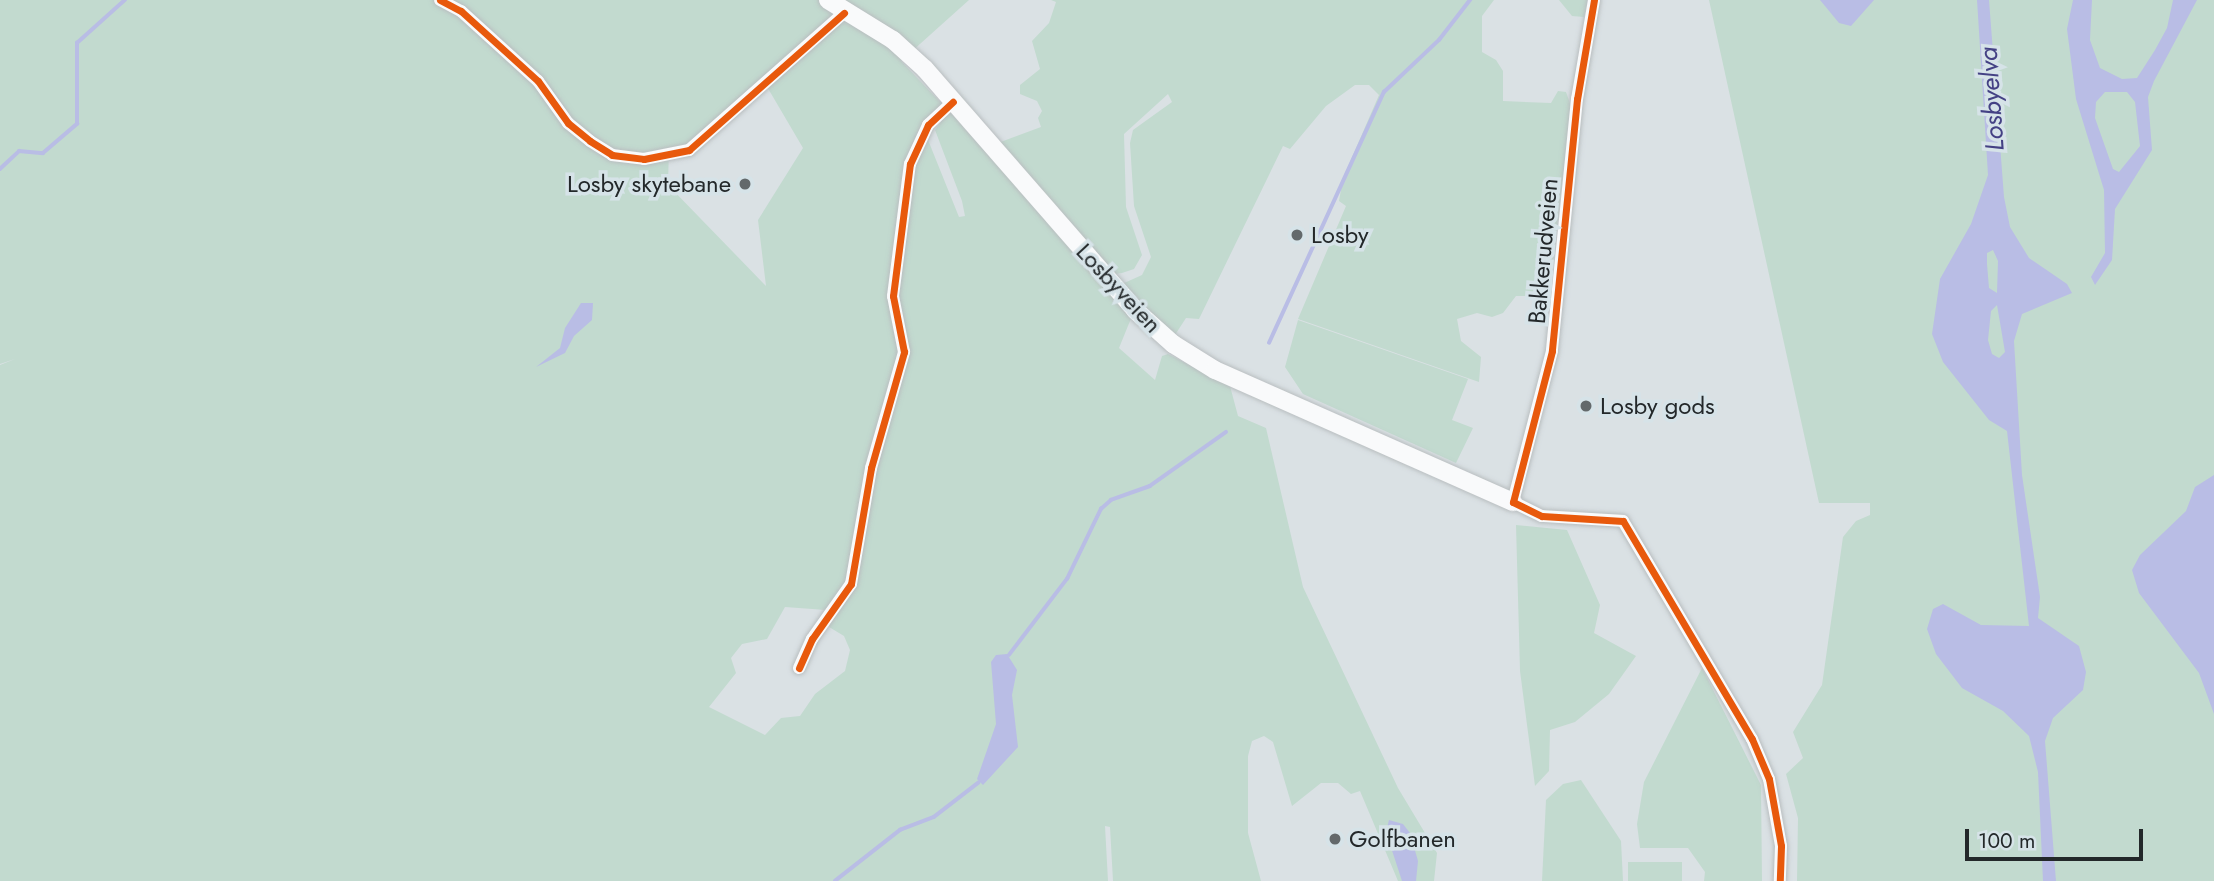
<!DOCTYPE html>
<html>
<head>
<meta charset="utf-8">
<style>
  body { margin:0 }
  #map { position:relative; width:2214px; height:881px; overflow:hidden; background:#dae1e4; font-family:Jost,sans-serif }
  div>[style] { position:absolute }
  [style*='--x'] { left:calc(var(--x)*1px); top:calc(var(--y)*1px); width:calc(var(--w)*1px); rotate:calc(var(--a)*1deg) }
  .green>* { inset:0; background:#c2dacf }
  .water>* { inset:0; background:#b9bde5 }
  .stream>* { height:3.5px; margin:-1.75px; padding:0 1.75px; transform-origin:1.75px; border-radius:1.75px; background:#b9bde5 }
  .roads { filter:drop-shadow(0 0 2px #b9bec0) drop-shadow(0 0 2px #b9bec0) }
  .minor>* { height:12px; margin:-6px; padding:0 6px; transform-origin:6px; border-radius:6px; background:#f9fafb }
  .secondary>* { height:18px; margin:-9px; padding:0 9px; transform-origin:9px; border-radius:9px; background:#f9fafb }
  .cycleway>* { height:7px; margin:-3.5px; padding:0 3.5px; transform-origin:3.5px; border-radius:3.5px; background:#e8590c }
  .dots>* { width:19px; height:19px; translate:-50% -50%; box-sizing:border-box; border:4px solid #d6e3e8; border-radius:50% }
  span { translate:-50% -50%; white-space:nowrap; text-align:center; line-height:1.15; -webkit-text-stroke:7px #d6e3e8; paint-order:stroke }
  .poi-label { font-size:24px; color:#23282a }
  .right { translate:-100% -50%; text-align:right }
  .left { translate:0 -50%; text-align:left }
  .street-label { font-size:24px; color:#23282a }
  .water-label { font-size:26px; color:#444184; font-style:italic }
  .scale { position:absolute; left:1965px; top:829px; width:178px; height:32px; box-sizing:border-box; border:4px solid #23282a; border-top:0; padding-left:9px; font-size:21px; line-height:24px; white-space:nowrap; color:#23282a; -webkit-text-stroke:5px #d6e3e8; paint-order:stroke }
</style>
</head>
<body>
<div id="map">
  <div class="green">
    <div style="clip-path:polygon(evenodd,0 0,969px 0,901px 61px,942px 104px,922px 125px,959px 217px,965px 216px,962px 201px,935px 130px,949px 111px,1132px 316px,1119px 348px,1155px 380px,1162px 356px,1168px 354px,1230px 386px,1238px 416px,1266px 428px,1303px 587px,1398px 788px,1437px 853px,1434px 881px,1398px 881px,1360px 791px,1351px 794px,1338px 783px,1321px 783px,1292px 806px,1273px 742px,1264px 736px,1252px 741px,1248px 756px,1248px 833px,1261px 881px,1113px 881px,1110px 827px,1105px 826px,1108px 881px,0 881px,0 365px,15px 359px,0 364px,0 0,766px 85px,803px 148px,758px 220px,766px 286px,668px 185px,669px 147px,670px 157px,766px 85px,0 0,785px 607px,826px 610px,829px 627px,844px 636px,850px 650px,845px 671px,815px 694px,800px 716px,781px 718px,765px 735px,709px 707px,736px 673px,731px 658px,742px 644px,767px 639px,785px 607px)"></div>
    <div style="clip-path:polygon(1051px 0,1494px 0,1482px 16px,1482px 52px,1496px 60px,1503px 71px,1503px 101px,1551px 103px,1558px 91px,1566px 92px,1571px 106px,1549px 296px,1516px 296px,1503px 313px,1492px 317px,1477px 313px,1457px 319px,1461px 341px,1481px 357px,1479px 382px,1298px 319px,1346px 206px,1339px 201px,1343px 178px,1379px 95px,1369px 85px,1355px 85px,1326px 106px,1290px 149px,1283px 146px,1199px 319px,1186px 318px,1173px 338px,1122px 284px,1142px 275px,1151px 257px,1134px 206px,1130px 143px,1133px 130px,1172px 102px,1168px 94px,1124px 134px,1126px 207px,1142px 255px,1134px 269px,1122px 273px,1115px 274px,998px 143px,1041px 127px,1038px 118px,1042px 111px,1037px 101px,1020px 94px,1020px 85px,1040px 69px,1032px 41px,1049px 23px,1056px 2px)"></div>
    <div style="clip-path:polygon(1559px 0,1588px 0,1584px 17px,1572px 16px)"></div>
    <div style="clip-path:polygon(1709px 0,2214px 0,2214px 881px,1797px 881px,1798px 818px,1786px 774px,1803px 758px,1793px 732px,1822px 685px,1843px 537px,1856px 521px,1870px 515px,1870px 503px,1819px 503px)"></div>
    <div style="clip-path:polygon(1298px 320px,1468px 379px,1452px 420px,1473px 428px,1456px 463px,1303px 394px,1285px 367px)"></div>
    <div style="clip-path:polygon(1516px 525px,1567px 530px,1600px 605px,1594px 633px,1636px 656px,1609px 694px,1575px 722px,1550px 730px,1549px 771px,1535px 786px,1520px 671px)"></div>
    <div style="clip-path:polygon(1702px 668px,1761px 785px,1762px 881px,1704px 881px,1705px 872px,1688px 848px,1640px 848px,1637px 824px,1644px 782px)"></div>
    <div style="clip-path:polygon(1581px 780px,1621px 841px,1623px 881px,1542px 881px,1546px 800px,1563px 784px)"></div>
    <div style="clip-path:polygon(1628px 862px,1682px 862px,1682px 881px,1628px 881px)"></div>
  </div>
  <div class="water">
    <div style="clip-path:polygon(1820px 0,1874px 0,1851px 26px,1839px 23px)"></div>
    <div style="clip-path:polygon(evenodd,1977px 0,1989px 0,2004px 197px,2010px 227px,2029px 258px,2067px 284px,2072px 293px,2022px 314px,2014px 341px,2022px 475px,2040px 597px,2038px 618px,2079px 646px,2086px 672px,2083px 690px,2053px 718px,2045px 741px,2056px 881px,2043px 881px,2038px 772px,2029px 736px,2003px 711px,1962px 688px,1936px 654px,1927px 629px,1933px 609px,1943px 604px,1981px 625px,2029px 626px,2007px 431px,1989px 420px,1943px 362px,1932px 334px,1940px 279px,1971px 224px,1988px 175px,1977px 0,1993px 250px,1998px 261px,1997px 293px,1989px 288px,1987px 264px,1987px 253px,1993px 250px,1977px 0,1997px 305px,2005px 352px,1999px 358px,1992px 354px,1988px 340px,1991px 311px,1997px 305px)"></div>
    <div style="clip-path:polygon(evenodd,2073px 0,2092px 0,2090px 40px,2100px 68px,2122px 79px,2137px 78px,2155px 50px,2167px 28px,2173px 0,2197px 0,2154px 81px,2148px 97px,2152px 150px,2115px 209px,2112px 260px,2095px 285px,2091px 277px,2105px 253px,2104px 190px,2076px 99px,2067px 29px,2073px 0,2105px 92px,2127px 92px,2135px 102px,2140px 146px,2119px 172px,2113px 169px,2095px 118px,2096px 102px,2105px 92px)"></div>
    <div style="clip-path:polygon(581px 303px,593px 303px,592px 320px,574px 336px,565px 353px,536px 367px,560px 348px,565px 328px)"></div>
    <div style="clip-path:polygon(2214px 475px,2214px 714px,2199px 673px,2139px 593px,2132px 570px,2140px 555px,2186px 511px,2195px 487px)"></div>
    <div style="clip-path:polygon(1007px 654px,1017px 670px,1012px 695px,1018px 747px,983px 785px,977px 779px,996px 724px,991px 662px,996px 655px)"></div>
    <div style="clip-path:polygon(1389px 820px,1403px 824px,1410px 833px,1418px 861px,1416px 881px,1402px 881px,1386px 832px)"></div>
  </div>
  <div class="stream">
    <div style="--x:0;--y:169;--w:26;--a:-43"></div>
    <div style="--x:19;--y:151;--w:24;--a:5"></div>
    <div style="--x:43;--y:153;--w:45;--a:-40.5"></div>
    <div style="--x:77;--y:124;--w:81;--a:-90"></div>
    <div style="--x:77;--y:43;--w:64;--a:-41.9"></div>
    <div style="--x:1269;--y:343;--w:276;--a:-65.4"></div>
    <div style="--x:1384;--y:92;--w:76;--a:-43.4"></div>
    <div style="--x:1439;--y:40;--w:51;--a:-52.2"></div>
    <div style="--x:1009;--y:655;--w:96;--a:-52.7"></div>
    <div style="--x:1067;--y:579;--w:78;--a:-64.1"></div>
    <div style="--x:1101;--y:509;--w:13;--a:-42"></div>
    <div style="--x:1111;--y:500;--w:41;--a:-19.7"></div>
    <div style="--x:1150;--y:486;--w:93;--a:-35.4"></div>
    <div style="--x:835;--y:881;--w:83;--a:-38.1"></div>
    <div style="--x:900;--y:830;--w:36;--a:-21"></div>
    <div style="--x:934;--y:817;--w:56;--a:-37.7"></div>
  </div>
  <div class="roads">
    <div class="minor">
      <div style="--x:440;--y:0;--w:24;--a:28"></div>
      <div style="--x:461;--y:11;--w:104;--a:42.3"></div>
      <div style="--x:538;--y:81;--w:52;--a:54.5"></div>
      <div style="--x:568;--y:123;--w:28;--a:39"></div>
      <div style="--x:590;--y:141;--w:26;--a:32"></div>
      <div style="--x:612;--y:155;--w:32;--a:7"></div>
      <div style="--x:644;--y:159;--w:46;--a:-11.3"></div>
      <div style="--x:689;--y:150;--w:207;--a:-41.5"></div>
      <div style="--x:1594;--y:0;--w:100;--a:99.7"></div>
      <div style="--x:1577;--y:99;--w:253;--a:95.7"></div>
      <div style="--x:1552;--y:351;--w:156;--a:104.5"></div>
      <div style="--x:1513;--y:502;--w:32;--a:26"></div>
      <div style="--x:1542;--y:516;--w:81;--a:3.5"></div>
      <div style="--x:1623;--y:521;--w:253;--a:59.4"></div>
      <div style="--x:1752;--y:739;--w:43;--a:67"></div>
      <div style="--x:1769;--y:779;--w:68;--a:79.8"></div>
      <div style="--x:1781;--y:846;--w:35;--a:92"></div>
      <div style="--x:799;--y:668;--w:32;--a:-66"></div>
      <div style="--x:812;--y:639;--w:67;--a:-54.7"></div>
      <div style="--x:851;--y:584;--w:118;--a:-80.2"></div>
      <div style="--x:871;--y:468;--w:121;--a:-74.1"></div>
      <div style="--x:904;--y:352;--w:57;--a:-101.1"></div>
      <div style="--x:893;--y:296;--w:133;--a:-82.7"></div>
      <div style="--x:910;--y:164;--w:43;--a:-65.2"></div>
      <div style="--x:928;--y:125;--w:34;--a:-43"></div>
    </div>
    <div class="secondary">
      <div style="--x:828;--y:0;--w:76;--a:31.6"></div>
      <div style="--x:893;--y:40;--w:43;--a:42.2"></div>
      <div style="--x:925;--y:69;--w:320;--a:48.9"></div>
      <div style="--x:1135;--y:310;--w:51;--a:41.8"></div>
      <div style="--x:1173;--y:344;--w:49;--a:31.8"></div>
      <div style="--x:1215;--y:370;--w:326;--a:23.9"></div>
    </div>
  </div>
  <div class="cycleway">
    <div style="--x:440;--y:0;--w:24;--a:28"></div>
    <div style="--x:461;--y:11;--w:104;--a:42.3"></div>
    <div style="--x:538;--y:81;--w:52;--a:54.5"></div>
    <div style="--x:568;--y:123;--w:28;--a:39"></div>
    <div style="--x:590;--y:141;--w:26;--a:32"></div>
    <div style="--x:612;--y:155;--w:32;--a:7"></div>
    <div style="--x:644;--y:159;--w:46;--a:-11.3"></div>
    <div style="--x:689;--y:150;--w:207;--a:-41.5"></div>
    <div style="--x:1594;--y:0;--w:100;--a:99.7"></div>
    <div style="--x:1577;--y:99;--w:253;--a:95.7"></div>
    <div style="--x:1552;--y:351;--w:156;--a:104.5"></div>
    <div style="--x:1513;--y:502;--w:32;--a:26"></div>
    <div style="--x:1542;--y:516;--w:81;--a:3.5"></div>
    <div style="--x:1623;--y:521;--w:253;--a:59.4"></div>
    <div style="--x:1752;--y:739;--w:43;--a:67"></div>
    <div style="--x:1769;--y:779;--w:68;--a:79.8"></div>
    <div style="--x:1781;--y:846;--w:35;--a:92"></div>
    <div style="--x:799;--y:668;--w:32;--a:-66"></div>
    <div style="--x:812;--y:639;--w:67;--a:-54.7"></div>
    <div style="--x:851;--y:584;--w:118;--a:-80.2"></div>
    <div style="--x:871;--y:468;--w:121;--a:-74.1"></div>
    <div style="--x:904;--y:352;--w:57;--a:-101.1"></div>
    <div style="--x:893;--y:296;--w:133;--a:-82.7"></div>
    <div style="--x:910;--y:164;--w:43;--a:-65.2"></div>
    <div style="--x:928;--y:125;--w:34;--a:-43"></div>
  </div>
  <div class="dots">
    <div style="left:745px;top:184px;background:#63696b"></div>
    <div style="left:1297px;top:235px;background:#63696b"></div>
    <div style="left:1586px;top:406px;background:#63696b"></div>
    <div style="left:1335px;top:839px;background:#63696b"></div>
  </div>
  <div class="poi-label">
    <span class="right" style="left:731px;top:184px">Losby skytebane</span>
    <span class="left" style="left:1311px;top:235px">Losby</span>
    <span class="left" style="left:1600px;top:406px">Losby gods</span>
    <span class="left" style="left:1349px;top:839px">Golfbanen</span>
  </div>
  <div class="street-label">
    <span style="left:1543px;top:251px;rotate:-85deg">Bakkerudveien</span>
    <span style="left:1119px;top:288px;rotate:47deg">Losbyveien</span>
  </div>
  <div class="water-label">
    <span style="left:1992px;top:99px;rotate:-94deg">Losbyelva</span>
  </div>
  <div class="scale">100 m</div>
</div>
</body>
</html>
